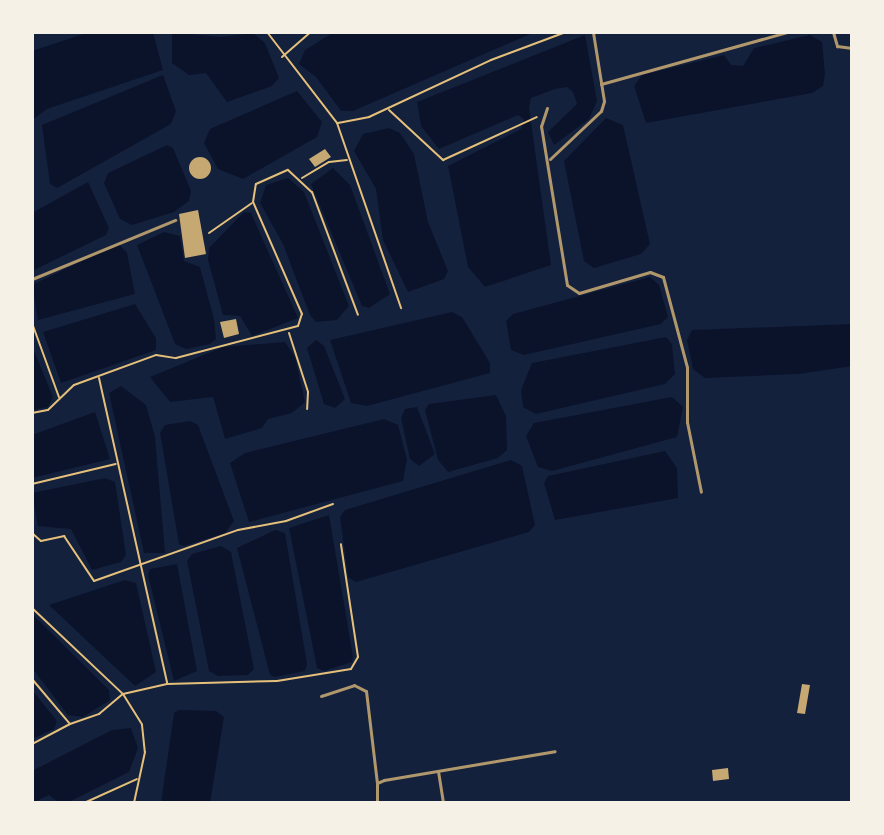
<!DOCTYPE html>
<html>
<head>
<meta charset="utf-8">
<style>
  body { margin:0 }
  #map { position:relative; width:884px; height:835px; overflow:hidden; background:#14213d; font-family:"Varela Round",sans-serif }
  div>[style] { position:absolute }
  [style*='--x'] { left:calc(var(--x)*1px); top:calc(var(--y)*1px); width:calc(var(--w)*1px); rotate:calc(var(--a)*1deg) }
  .water>* { inset:0; background:#0b132b }
  .building>* { inset:0; background:#c6a872 }
  .round { border-radius:50% }
  .path>* { height:2px; margin:-1px; padding:0 1px; transform-origin:1px; border-radius:1px; background:#e5c07b }
  .minor>* { height:3px; margin:-1.5px; padding:0 1.5px; transform-origin:1.5px; border-radius:1.5px; background:#b1986c }
  span { translate:-50% -50%; white-space:nowrap; text-align:center; line-height:1.15; -webkit-text-stroke:8px #f6f1e7; paint-order:stroke }
  .frame { position:absolute; inset:0; border:34px solid #f6f1e7; pointer-events:none }
</style>
</head>
<body>
<div id="map">
  <div class="water">
    <div style="clip-path:polygon(89px 32px,153px 32px,163px 70px,47px 109px,32px 120px,32px 51px)"></div>
    <div style="clip-path:polygon(172px 32px,220px 37px,253px 33px,265px 43px,279px 78px,272px 86px,227px 102px,206px 73px,189px 75px,172px 63px)"></div>
    <div style="clip-path:polygon(334px 32px,535px 32px,353px 111px,341px 111px,316px 77px,299px 64px,305px 50px)"></div>
    <div style="clip-path:polygon(585px 35px,597px 101px,589px 119px,554px 145px,548px 132px,577px 104px,573px 92px,567px 87px,555px 89px,531px 98px,529px 108px,551px 265px,485px 287px,468px 267px,448px 166px,521px 129px,524px 119px,518px 115px,439px 149px,421px 126px,417px 102px)"></div>
    <div style="clip-path:polygon(810px 35px,822px 42px,825px 74px,823px 86px,812px 93px,646px 123px,634px 86px,642px 75px,724px 55px,731px 65px,743px 66px,754px 48px)"></div>
    <div style="clip-path:polygon(163px 75px,176px 111px,171px 124px,57px 188px,50px 184px,42px 125px)"></div>
    <div style="clip-path:polygon(297px 91px,322px 122px,317px 137px,243px 179px,218px 169px,204px 143px,210px 129px)"></div>
    <div style="clip-path:polygon(606px 118px,623px 125px,650px 244px,641px 254px,594px 268px,584px 261px,564px 161px)"></div>
    <div style="clip-path:polygon(389px 128px,400px 133px,414px 154px,428px 222px,448px 271px,444px 279px,408px 292px,383px 240px,376px 189px,354px 151px,363px 134px)"></div>
    <div style="clip-path:polygon(167px 145px,173px 148px,191px 191px,189px 201px,174px 212px,132px 225px,120px 219px,104px 183px,108px 173px)"></div>
    <div style="clip-path:polygon(333px 168px,350px 185px,390px 294px,369px 308px,362px 306px,311px 184px)"></div>
    <div style="clip-path:polygon(288px 178px,304px 192px,349px 306px,337px 320px,316px 322px,310px 315px,283px 244px,260px 203px,266px 185px)"></div>
    <div style="clip-path:polygon(88px 182px,109px 228px,106px 235px,32px 271px,32px 213px)"></div>
    <div style="clip-path:polygon(244px 212px,251px 213px,298px 318px,252px 336px,240px 316px,223px 315px,208px 260px,209px 248px)"></div>
    <div style="clip-path:polygon(164px 232px,180px 236px,184px 261px,200px 267px,214px 319px,216px 339px,210px 344px,186px 349px,175px 344px,137px 245px)"></div>
    <div style="clip-path:polygon(118px 243px,127px 253px,135px 294px,38px 320px,32px 285px)"></div>
    <div style="clip-path:polygon(650px 277px,659px 285px,668px 317px,661px 324px,524px 355px,511px 350px,506px 321px,513px 314px)"></div>
    <div style="clip-path:polygon(135px 304px,156px 338px,156px 350px,61px 383px,43px 332px)"></div>
    <div style="clip-path:polygon(452px 312px,462px 317px,490px 363px,490px 373px,367px 406px,351px 403px,330px 340px)"></div>
    <div style="clip-path:polygon(852px 324px,852px 366px,799px 374px,705px 378px,693px 369px,687px 340px,692px 330px)"></div>
    <div style="clip-path:polygon(666px 337px,672px 344px,675px 374px,665px 384px,536px 414px,523px 407px,521px 390px,532px 363px)"></div>
    <div style="clip-path:polygon(316px 340px,324px 346px,345px 399px,335px 408px,324px 404px,307px 348px)"></div>
    <div style="clip-path:polygon(285px 342px,295px 357px,305px 402px,292px 413px,268px 419px,262px 428px,225px 439px,213px 397px,170px 402px,150px 377px,223px 347px)"></div>
    <div style="clip-path:polygon(32px 346px,53px 397px,48px 407px,32px 410px)"></div>
    <div style="clip-path:polygon(121px 386px,146px 405px,155px 437px,165px 553px,144px 553px,109px 393px)"></div>
    <div style="clip-path:polygon(496px 395px,506px 416px,507px 450px,498px 458px,448px 472px,438px 460px,425px 410px,429px 404px)"></div>
    <div style="clip-path:polygon(672px 397px,683px 407px,677px 437px,552px 471px,538px 467px,526px 436px,534px 423px)"></div>
    <div style="clip-path:polygon(417px 407px,435px 454px,419px 466px,410px 459px,401px 418px,405px 409px)"></div>
    <div style="clip-path:polygon(95px 412px,110px 459px,32px 478px,32px 435px)"></div>
    <div style="clip-path:polygon(384px 419px,398px 425px,407px 459px,403px 481px,249px 522px,230px 463px,245px 453px)"></div>
    <div style="clip-path:polygon(190px 421px,198px 425px,234px 521px,225px 533px,184px 546px,179px 544px,160px 433px,165px 425px)"></div>
    <div style="clip-path:polygon(665px 451px,677px 468px,678px 498px,555px 520px,544px 483px,548px 476px)"></div>
    <div style="clip-path:polygon(511px 460px,522px 466px,535px 525px,529px 532px,356px 582px,348px 577px,340px 517px,345px 510px)"></div>
    <div style="clip-path:polygon(105px 478px,115px 482px,126px 555px,121px 562px,92px 570px,71px 529px,38px 526px,32px 493px)"></div>
    <div style="clip-path:polygon(329px 515px,353px 657px,352px 662px,324px 671px,317px 668px,289px 528px)"></div>
    <div style="clip-path:polygon(275px 530px,285px 533px,307px 664px,305px 671px,275px 677px,270px 675px,237px 548px)"></div>
    <div style="clip-path:polygon(221px 546px,231px 552px,254px 669px,248px 675px,218px 676px,209px 671px,187px 561px,192px 554px)"></div>
    <div style="clip-path:polygon(177px 564px,197px 671px,174px 681px,148px 575px,150px 569px)"></div>
    <div style="clip-path:polygon(125px 580px,136px 583px,156px 672px,135px 686px,49px 605px)"></div>
    <div style="clip-path:polygon(32px 614px,109px 690px,110px 700px,83px 717px,68px 715px,32px 668px)"></div>
    <div style="clip-path:polygon(32px 690px,57px 721px,54px 729px,32px 739px)"></div>
    <div style="clip-path:polygon(179px 710px,216px 711px,224px 717px,210px 803px,161px 803px,174px 713px)"></div>
    <div style="clip-path:polygon(131px 728px,138px 748px,129px 772px,69px 802px,58px 802px,49px 795px,32px 803px,32px 771px,112px 730px)"></div>
  </div>
  <div class="building">
    <div style="clip-path:polygon(325px 149px,331px 157px,315px 167px,309px 159px)"></div>
    <div class="round" style="left:189px;top:157px;width:22px;height:22px"></div>
    <div style="clip-path:polygon(198px 210px,206px 254px,185px 258px,179px 214px)"></div>
    <div style="clip-path:polygon(236px 319px,239px 334px,224px 338px,220px 322px)"></div>
    <div style="clip-path:polygon(802px 684px,810px 685px,805px 714px,797px 713px)"></div>
    <div style="clip-path:polygon(728px 768px,729px 779px,713px 781px,712px 770px)"></div>
  </div>
  <div class="path">
    <div style="--x:267;--y:32;--w:115;--a:52.4"></div>
    <div style="--x:337;--y:123;--w:196;--a:70.9"></div>
    <div style="--x:282;--y:57;--w:38;--a:-41"></div>
    <div style="--x:389;--y:110;--w:74;--a:42.8"></div>
    <div style="--x:443;--y:160;--w:103;--a:-24.6"></div>
    <div style="--x:338;--y:123;--w:32;--a:-11"></div>
    <div style="--x:369;--y:117;--w:135;--a:-25"></div>
    <div style="--x:491;--y:60;--w:80;--a:-20.5"></div>
    <div style="--x:302;--y:178;--w:31;--a:-31"></div>
    <div style="--x:329;--y:162;--w:18;--a:-6"></div>
    <div style="--x:209;--y:233;--w:52;--a:-34.9"></div>
    <div style="--x:32;--y:323;--w:79;--a:70"></div>
    <div style="--x:289;--y:333;--w:62;--a:72.1"></div>
    <div style="--x:308;--y:392;--w:17;--a:93"></div>
    <div style="--x:99;--y:378;--w:312;--a:77.4"></div>
    <div style="--x:32;--y:413;--w:16;--a:-11"></div>
    <div style="--x:48;--y:410;--w:36;--a:-44"></div>
    <div style="--x:74;--y:385;--w:87;--a:-20.1"></div>
    <div style="--x:156;--y:355;--w:20;--a:9"></div>
    <div style="--x:176;--y:358;--w:126;--a:-14.7"></div>
    <div style="--x:298;--y:326;--w:13;--a:-72"></div>
    <div style="--x:302;--y:314;--w:122;--a:-113.6"></div>
    <div style="--x:253;--y:202;--w:18;--a:-81"></div>
    <div style="--x:256;--y:184;--w:35;--a:-24"></div>
    <div style="--x:288;--y:170;--w:33;--a:43"></div>
    <div style="--x:312;--y:192;--w:131;--a:69.5"></div>
    <div style="--x:32;--y:484;--w:86;--a:-13.4"></div>
    <div style="--x:32;--y:533;--w:12;--a:42"></div>
    <div style="--x:41;--y:541;--w:24;--a:-12"></div>
    <div style="--x:64;--y:536;--w:54;--a:56.3"></div>
    <div style="--x:94;--y:581;--w:153;--a:-19.5"></div>
    <div style="--x:238;--y:530;--w:49;--a:-10.6"></div>
    <div style="--x:286;--y:521;--w:50;--a:-19.9"></div>
    <div style="--x:32;--y:608;--w:125;--a:43.4"></div>
    <div style="--x:123;--y:694;--w:36;--a:58"></div>
    <div style="--x:142;--y:725;--w:27;--a:84"></div>
    <div style="--x:145;--y:752;--w:52;--a:102.2"></div>
    <div style="--x:32;--y:679;--w:59;--a:49.8"></div>
    <div style="--x:70;--y:724;--w:43;--a:152.2"></div>
    <div style="--x:70;--y:724;--w:31;--a:-19"></div>
    <div style="--x:99;--y:714;--w:31;--a:-40"></div>
    <div style="--x:123;--y:694;--w:45;--a:-12.8"></div>
    <div style="--x:167;--y:684;--w:110;--a:-1.6"></div>
    <div style="--x:277;--y:681;--w:75;--a:-9.2"></div>
    <div style="--x:351;--y:669;--w:14;--a:-60"></div>
    <div style="--x:358;--y:657;--w:114;--a:-98.6"></div>
    <div style="--x:84;--y:803;--w:58;--a:-24.4"></div>
  </div>
  <div class="minor">
    <div style="--x:833;--y:32;--w:15;--a:74"></div>
    <div style="--x:837;--y:46;--w:15;--a:8"></div>
    <div style="--x:601;--y:84;--w:193;--a:-15.6"></div>
    <div style="--x:547;--y:108;--w:19;--a:108"></div>
    <div style="--x:541;--y:126;--w:161;--a:80.7"></div>
    <div style="--x:567;--y:285;--w:14;--a:34"></div>
    <div style="--x:579;--y:293;--w:74;--a:-16.5"></div>
    <div style="--x:650;--y:272;--w:14;--a:21"></div>
    <div style="--x:663;--y:277;--w:93;--a:75.1"></div>
    <div style="--x:687;--y:367;--w:55;--a:90"></div>
    <div style="--x:687;--y:422;--w:71;--a:78.7"></div>
    <div style="--x:550;--y:159;--w:70;--a:-43.3"></div>
    <div style="--x:601;--y:111;--w:10;--a:-73"></div>
    <div style="--x:604;--y:101;--w:70;--a:-99.1"></div>
    <div style="--x:32;--y:279;--w:155;--a:-22.4"></div>
    <div style="--x:321;--y:696;--w:35;--a:-18"></div>
    <div style="--x:354;--y:685;--w:13;--a:27"></div>
    <div style="--x:366;--y:691;--w:93;--a:83.2"></div>
    <div style="--x:438;--y:771;--w:32;--a:81"></div>
    <div style="--x:377;--y:803;--w:20;--a:-90"></div>
    <div style="--x:377;--y:783;--w:8;--a:-23"></div>
    <div style="--x:384;--y:780;--w:173;--a:-9.6"></div>
  </div>
  <div class="frame"></div>
</div>
</body>
</html>
